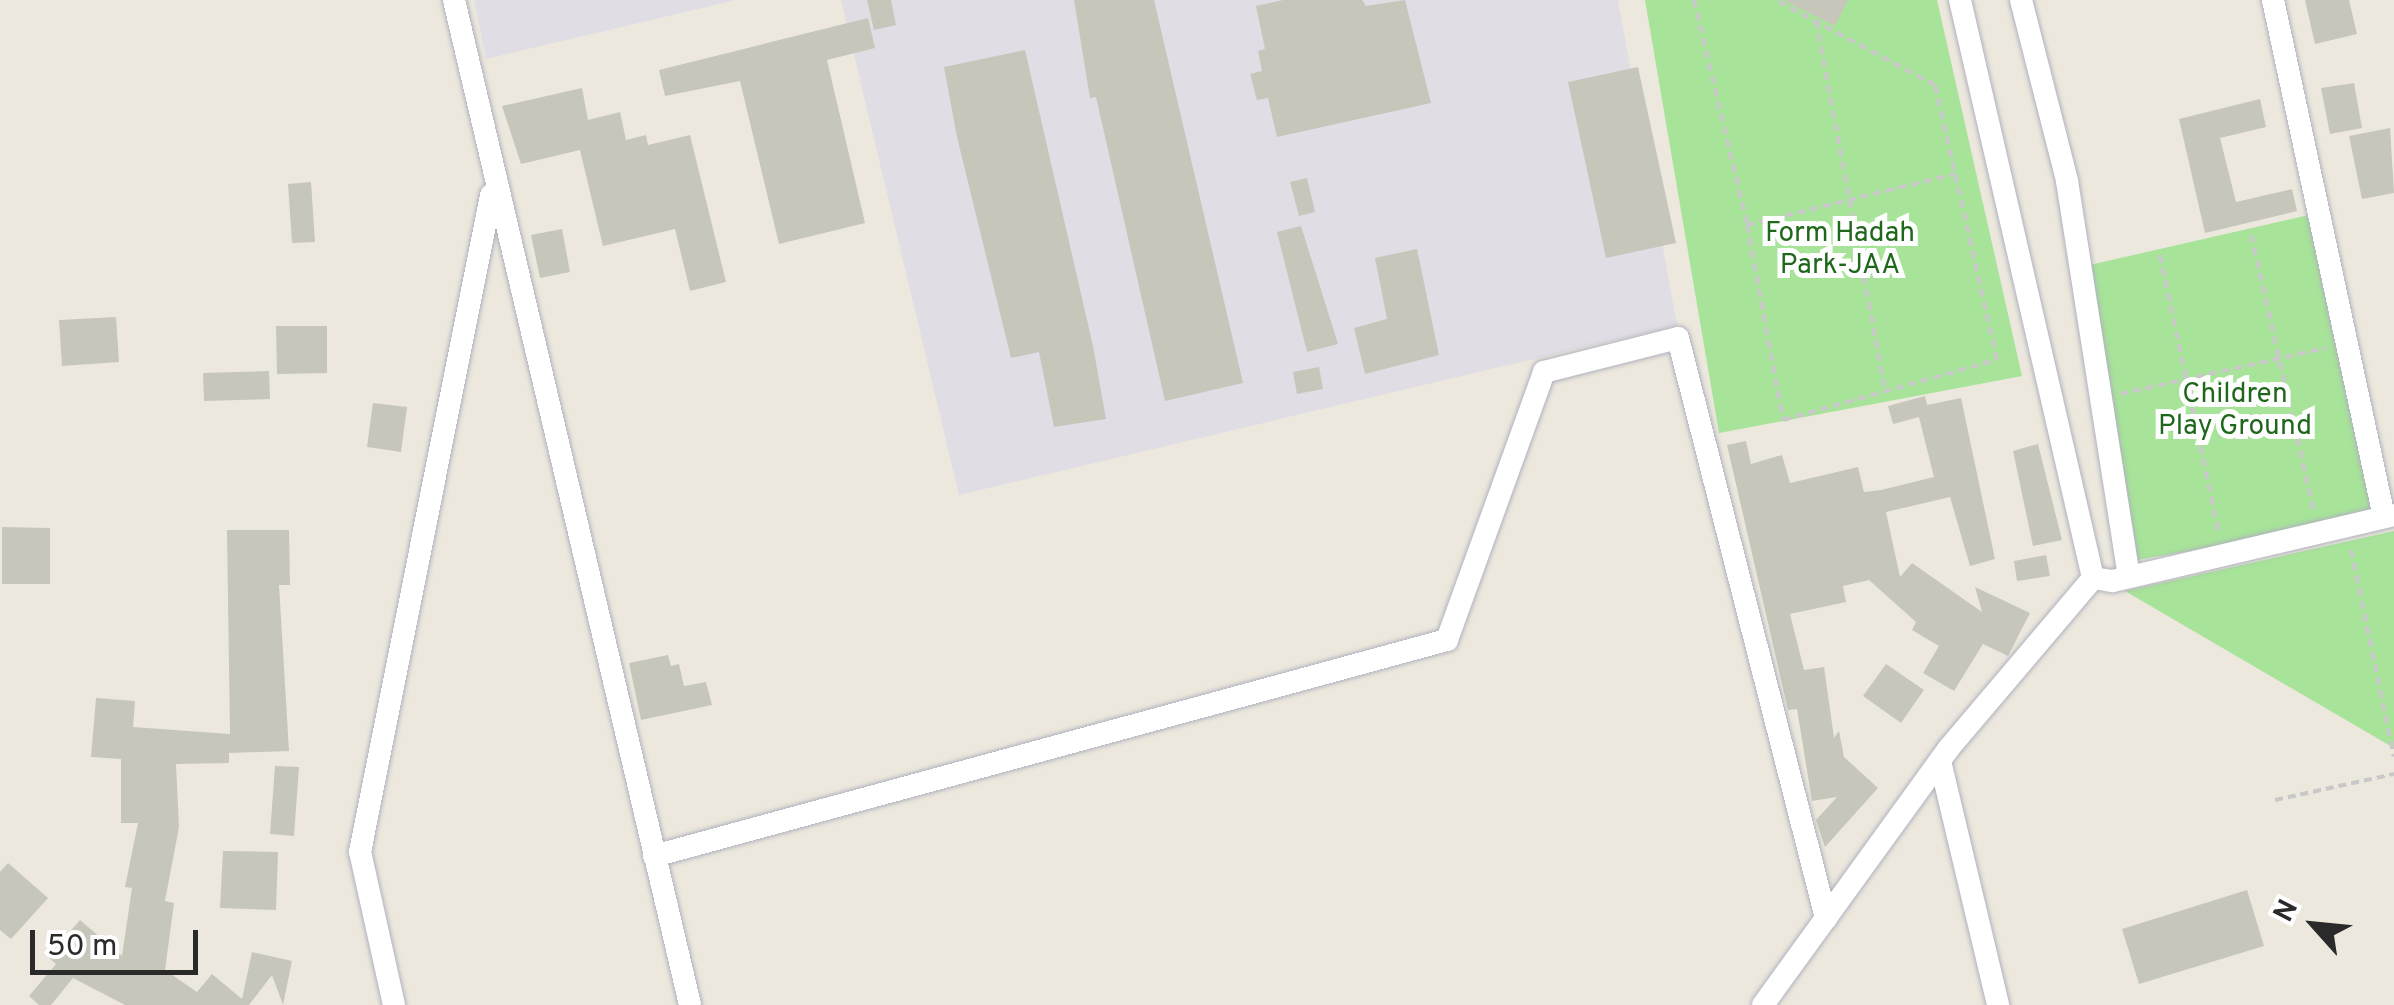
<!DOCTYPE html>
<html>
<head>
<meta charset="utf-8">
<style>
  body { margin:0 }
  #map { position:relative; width:2394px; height:1005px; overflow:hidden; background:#ece8dd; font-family:Overpass,sans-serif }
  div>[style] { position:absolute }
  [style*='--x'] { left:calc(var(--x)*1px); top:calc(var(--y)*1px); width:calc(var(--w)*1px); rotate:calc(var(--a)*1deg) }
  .industrial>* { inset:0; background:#e0dde5 }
  .green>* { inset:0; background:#a7e399 }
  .building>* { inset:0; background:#c7c6bb }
  .path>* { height:4px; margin-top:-2px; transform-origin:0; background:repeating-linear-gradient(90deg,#c8c8c8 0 8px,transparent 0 13px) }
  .roads { filter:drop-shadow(0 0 2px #b0b1be) drop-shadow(0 0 2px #b0b1be) }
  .minor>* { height:22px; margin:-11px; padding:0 11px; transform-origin:11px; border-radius:11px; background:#fff }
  span { translate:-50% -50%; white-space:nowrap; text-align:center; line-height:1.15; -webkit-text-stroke:10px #fff; paint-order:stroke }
  .park-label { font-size:28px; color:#1f671b }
  .north { position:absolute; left:2264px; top:875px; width:100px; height:100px; -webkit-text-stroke:8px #fff; paint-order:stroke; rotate:297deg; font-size:28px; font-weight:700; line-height:40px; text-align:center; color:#2a2a2a }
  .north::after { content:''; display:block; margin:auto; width:35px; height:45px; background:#2a2a2a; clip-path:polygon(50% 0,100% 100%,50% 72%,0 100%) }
  .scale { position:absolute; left:30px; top:930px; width:168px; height:45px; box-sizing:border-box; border:5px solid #2a2a2a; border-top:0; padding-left:12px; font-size:30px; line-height:35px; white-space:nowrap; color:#2a2a2a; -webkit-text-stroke:8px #fff; paint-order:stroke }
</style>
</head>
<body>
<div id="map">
  <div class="industrial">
    <div style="clip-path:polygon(474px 0,736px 0,486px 59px)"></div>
    <div style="clip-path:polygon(841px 0,1618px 0,1677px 325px,959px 495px)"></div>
  </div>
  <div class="green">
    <div style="clip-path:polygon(1645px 0,1937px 0,2022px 376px,1719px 433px)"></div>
    <div style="clip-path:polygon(2322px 212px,2384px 517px,2137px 560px,2081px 267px)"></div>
    <div style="clip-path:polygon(2394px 531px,2394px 748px,2125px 591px)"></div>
  </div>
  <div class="building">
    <div style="clip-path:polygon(867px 0,891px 0,896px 25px,874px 30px)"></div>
    <div style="clip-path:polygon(1074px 0,1154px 0,1243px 383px,1165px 401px,1096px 97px,1090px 98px)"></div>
    <div style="clip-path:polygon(1283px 0,1362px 0,1366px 6px,1405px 0,1431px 103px,1277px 137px,1268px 98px,1257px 100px,1250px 74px,1262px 71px,1258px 51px,1265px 49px,1256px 6px)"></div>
    <div style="clip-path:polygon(1783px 0,1848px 0,1835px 26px)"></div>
    <div style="clip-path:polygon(2305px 0,2349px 0,2357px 34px,2315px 44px)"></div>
    <div style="clip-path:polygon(868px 18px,875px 48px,827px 60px,865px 223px,779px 244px,740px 81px,665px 96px,659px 70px)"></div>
    <div style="clip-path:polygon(1025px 50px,1093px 346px,1106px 419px,1054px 427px,1039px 352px,1011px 358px,957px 137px,944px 67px)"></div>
    <div style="clip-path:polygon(1638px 67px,1676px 243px,1606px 258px,1568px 82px)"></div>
    <div style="clip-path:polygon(2354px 83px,2362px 128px,2330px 134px,2321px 88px)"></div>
    <div style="clip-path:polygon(582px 88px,588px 120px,620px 112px,626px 140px,646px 135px,648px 145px,690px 135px,726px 282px,690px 291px,675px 229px,603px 246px,580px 150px,521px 164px,502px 106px)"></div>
    <div style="clip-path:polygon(2260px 99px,2266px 127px,2220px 138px,2236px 202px,2292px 189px,2297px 211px,2205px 233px,2179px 119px)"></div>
    <div style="clip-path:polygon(2390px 128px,2394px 193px,2362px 199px,2349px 136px)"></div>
    <div style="clip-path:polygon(1307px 178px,1315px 212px,1299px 216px,1290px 182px)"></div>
    <div style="clip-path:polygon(311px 182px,315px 242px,292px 243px,288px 184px)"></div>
    <div style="clip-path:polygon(1301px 226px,1338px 344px,1307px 352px,1277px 232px)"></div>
    <div style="clip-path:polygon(562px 229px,570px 272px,540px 278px,531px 235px)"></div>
    <div style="clip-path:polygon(1417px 249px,1439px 355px,1365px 374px,1354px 328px,1387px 319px,1375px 258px)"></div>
    <div style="clip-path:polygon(116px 317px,119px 362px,62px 366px,59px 320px)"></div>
    <div style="clip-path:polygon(276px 326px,327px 326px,327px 373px,277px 374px)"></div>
    <div style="clip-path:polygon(1319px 367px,1323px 389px,1297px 394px,1293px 372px)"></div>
    <div style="clip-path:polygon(269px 371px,270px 399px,204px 401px,203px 373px)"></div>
    <div style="clip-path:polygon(1925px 396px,1927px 405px,1961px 398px,1995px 559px,1970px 566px,1950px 497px,1886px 512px,1900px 577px,1912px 563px,1982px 612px,1975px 587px,2030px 613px,2008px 656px,1983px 644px,1954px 691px,1923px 673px,1939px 646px,1912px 630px,1916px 622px,1869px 580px,1843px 586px,1846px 602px,1790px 614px,1804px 670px,1824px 667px,1834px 738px,1839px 731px,1844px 757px,1878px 788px,1825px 847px,1816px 820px,1837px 797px,1812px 801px,1797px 709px,1788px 710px,1727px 445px,1746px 441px,1751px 464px,1782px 455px,1790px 483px,1858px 467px,1864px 492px,1881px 490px,1934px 477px,1919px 417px,1893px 424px,1888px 406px)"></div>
    <div style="clip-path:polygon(373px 403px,407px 407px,401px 452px,367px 447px)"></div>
    <div style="clip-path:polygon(2038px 444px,2062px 540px,2033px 546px,2013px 451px)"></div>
    <div style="clip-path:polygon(2px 527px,50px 528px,50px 584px,2px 584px)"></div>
    <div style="clip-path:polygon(227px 530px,289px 530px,290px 585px,279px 585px,289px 751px,229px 753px,229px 763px,176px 764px,179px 827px,165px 901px,174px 903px,165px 970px,197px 992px,212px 974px,242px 999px,252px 952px,292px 961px,283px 1005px,272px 975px,249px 1005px,125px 1005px,73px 978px,51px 1005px,39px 1005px,29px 996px,56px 964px,48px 957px,80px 920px,122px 956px,132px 888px,125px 887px,138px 823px,121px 823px,121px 759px,91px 757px,96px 698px,135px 701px,133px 727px,230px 734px)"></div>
    <div style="clip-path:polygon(2046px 555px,2050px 576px,2017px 581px,2014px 561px)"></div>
    <div style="clip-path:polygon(668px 655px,671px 666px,679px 664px,684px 686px,706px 682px,712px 705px,641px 720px,629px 663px)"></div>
    <div style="clip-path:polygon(1886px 664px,1924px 690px,1901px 723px,1863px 696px)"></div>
    <div style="clip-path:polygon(275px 766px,299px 767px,294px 836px,270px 834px)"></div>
    <div style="clip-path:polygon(223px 851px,278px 852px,276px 910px,220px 908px)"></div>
    <div style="clip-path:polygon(8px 863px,48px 898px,11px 939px,0 930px,0 872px)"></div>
    <div style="clip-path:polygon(2247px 890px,2264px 946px,2139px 984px,2122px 929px)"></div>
  </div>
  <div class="path">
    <div style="--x:1694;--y:0;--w:231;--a:76.7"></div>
    <div style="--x:1747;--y:225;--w:198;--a:79.5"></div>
    <div style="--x:1783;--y:420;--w:222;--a:-15.7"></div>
    <div style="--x:1997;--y:360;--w:282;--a:-102.7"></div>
    <div style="--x:1935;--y:85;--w:180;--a:-151.9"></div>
    <div style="--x:1816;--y:21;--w:375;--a:79.4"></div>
    <div style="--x:1747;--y:225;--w:214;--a:-13.8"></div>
    <div style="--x:2251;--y:235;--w:285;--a:77.2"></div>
    <div style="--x:2160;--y:255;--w:285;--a:78.1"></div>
    <div style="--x:2120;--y:394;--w:211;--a:-12.6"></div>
    <div style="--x:2351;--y:550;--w:211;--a:78.3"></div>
    <div style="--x:2275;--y:800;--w:122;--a:-12.3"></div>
  </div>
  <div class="roads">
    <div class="minor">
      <div style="--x:454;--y:0;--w:1032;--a:76.78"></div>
      <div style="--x:2021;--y:0;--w:187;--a:75.7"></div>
      <div style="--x:2067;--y:181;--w:399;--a:81.1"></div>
      <div style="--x:2273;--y:0;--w:529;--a:77.88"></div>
      <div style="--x:2093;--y:578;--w:20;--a:9"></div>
      <div style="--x:2113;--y:581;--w:289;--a:-13.2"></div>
      <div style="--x:1940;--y:761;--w:251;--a:76.6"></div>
      <div style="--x:654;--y:856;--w:822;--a:-15.24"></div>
      <div style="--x:1447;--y:640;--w:285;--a:-70.1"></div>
      <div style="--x:1544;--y:372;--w:138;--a:-14.2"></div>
      <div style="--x:1678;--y:338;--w:599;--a:75.69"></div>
      <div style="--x:394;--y:1005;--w:157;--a:-102.5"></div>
      <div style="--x:360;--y:852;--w:670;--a:-78.72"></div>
      <div style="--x:1763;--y:1005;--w:317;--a:-54.1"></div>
      <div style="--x:1949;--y:748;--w:223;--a:-49.7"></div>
      <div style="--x:2093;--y:578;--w:593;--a:-102.96"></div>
    </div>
  </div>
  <div class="park-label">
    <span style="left:1840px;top:250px">Form Hadah<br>Park-JAA</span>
    <span style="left:2235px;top:411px">Children<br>Play Ground</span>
  </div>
  <div class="north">N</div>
  <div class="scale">50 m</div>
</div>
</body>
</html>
